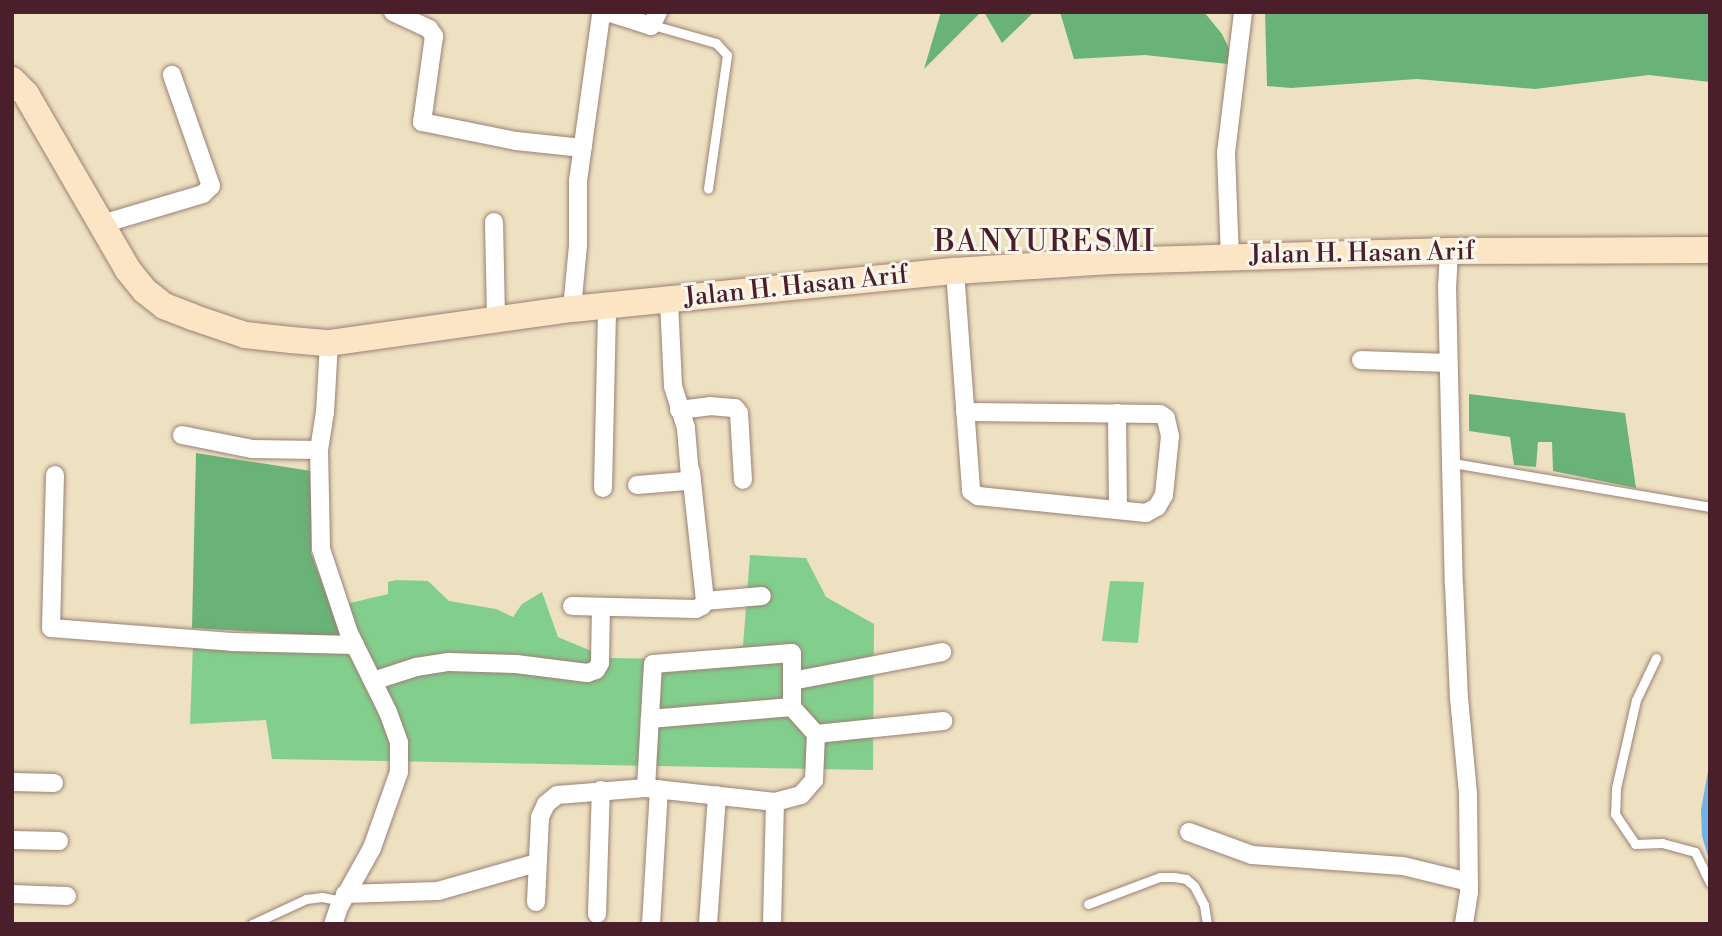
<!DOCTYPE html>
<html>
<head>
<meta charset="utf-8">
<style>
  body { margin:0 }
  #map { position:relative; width:1722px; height:936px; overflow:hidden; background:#eee1c1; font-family:"Libre Bodoni",serif }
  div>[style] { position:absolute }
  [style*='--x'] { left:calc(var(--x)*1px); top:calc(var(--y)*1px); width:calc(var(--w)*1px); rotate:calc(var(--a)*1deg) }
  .green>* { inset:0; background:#82cf8d }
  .forest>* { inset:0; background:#69b278 }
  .water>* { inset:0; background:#70b3e6 }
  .roads { filter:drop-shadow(0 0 2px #9c8076) drop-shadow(0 0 2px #9c8076) }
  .lane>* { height:9px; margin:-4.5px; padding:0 4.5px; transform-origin:4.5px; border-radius:4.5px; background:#fff }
  .street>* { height:18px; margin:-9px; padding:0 9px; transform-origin:9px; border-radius:9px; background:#fff }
  .secondary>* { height:26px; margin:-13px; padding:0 13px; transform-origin:13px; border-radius:13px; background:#fce5c4 }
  span { translate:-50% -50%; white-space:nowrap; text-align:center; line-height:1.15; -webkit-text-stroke:6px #fbf7ec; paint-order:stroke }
  .street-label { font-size:26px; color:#4a1f2b }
  .quarter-label { font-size:30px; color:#4a1f2b; letter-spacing:2px }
  .frame { position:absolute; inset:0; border:14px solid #4a1f2b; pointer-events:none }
</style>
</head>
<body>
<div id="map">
  <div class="green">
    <div style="clip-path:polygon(750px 555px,806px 558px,826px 597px,874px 624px,873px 770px,272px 759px,266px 720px,190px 724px,193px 644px,363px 643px,346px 604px,388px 594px,388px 582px,396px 580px,428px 581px,449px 601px,496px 609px,513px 617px,522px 604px,542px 592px,558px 637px,608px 658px,679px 659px,743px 646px)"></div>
    <div style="clip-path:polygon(1110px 581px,1144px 582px,1138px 643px,1102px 641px)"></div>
  </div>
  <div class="forest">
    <div style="clip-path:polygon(941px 12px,981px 12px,924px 69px)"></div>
    <div style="clip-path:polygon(984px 12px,1034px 12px,1002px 43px)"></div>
    <div style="clip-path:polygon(1060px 12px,1204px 12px,1222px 34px,1237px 65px,1145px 55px,1074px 59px)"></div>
    <div style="clip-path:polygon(1265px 12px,1710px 12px,1710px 82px,1649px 75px,1535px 89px,1417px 79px,1291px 88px,1267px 86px)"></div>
    <div style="clip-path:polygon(1469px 394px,1625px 413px,1636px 488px,1553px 471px,1552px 442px,1538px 442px,1536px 467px,1514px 465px,1510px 437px,1469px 431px)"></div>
    <div style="clip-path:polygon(196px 453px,311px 471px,311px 553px,342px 637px,192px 628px)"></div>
  </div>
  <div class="water">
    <div style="clip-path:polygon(1710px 760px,1710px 863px,1702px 836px,1701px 810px)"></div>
  </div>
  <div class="roads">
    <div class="lane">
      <div style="--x:653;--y:25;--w:66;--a:15.9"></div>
      <div style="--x:716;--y:43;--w:16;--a:47"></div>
      <div style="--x:727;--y:55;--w:135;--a:98.1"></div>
      <div style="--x:1453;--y:463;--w:261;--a:9.7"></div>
      <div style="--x:1656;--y:658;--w:47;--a:115.5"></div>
      <div style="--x:1636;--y:700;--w:90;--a:102.8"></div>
      <div style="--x:1616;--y:788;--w:26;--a:92"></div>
      <div style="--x:1615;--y:814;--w:36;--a:56"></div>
      <div style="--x:1635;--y:844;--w:27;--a:-2"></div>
      <div style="--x:1662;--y:843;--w:34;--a:15"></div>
      <div style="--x:1695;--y:852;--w:34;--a:64"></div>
      <div style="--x:1088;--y:904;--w:77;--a:-20.6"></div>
      <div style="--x:1160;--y:877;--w:14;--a:0"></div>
      <div style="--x:1174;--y:877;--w:12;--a:9"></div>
      <div style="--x:1186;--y:879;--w:11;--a:41"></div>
      <div style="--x:1194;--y:886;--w:21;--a:62"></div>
      <div style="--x:1204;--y:905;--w:19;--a:81"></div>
      <div style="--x:252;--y:924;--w:60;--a:-24.8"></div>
      <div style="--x:306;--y:899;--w:16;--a:-7"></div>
      <div style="--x:322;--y:897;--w:20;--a:11"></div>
    </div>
    <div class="street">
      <div style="--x:393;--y:12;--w:40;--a:25"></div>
      <div style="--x:429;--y:29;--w:9;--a:54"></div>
      <div style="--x:434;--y:36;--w:87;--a:97.9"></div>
      <div style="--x:422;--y:122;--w:96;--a:11.4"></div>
      <div style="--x:516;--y:141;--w:67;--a:6"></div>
      <div style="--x:494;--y:222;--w:98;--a:88.8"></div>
      <div style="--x:102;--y:224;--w:105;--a:-16.5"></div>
      <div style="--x:203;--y:194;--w:11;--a:-45"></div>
      <div style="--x:211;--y:186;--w:118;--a:-109.4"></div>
      <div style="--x:1449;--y:251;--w:35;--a:93"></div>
      <div style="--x:1447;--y:286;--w:298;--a:88.7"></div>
      <div style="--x:1454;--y:584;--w:114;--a:87.5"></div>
      <div style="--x:1459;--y:698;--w:95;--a:84.6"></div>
      <div style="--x:1468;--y:793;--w:99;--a:89.4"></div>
      <div style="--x:1469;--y:892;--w:32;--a:99"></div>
      <div style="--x:1230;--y:258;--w:105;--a:-92.2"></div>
      <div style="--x:1226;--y:153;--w:142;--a:-83.1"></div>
      <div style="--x:955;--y:271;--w:221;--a:85.8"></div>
      <div style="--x:971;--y:491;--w:9;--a:36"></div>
      <div style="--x:978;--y:496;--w:169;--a:5.8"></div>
      <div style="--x:1146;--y:513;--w:13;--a:-29"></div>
      <div style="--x:1157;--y:507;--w:14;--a:-60"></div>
      <div style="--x:1164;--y:495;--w:59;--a:-84.2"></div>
      <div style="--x:1170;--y:436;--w:18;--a:-103"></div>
      <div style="--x:1166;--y:418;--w:7;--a:-146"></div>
      <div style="--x:1160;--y:414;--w:195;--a:-179.4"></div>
      <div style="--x:572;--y:309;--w:64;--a:-84.6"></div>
      <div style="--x:578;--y:245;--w:64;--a:-90"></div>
      <div style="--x:578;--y:181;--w:168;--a:-82.1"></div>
      <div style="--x:601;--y:15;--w:9;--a:-13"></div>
      <div style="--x:610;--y:13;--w:43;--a:17.6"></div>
      <div style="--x:651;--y:26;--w:16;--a:-63"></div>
      <div style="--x:329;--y:343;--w:69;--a:93.3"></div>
      <div style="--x:325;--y:412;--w:38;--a:99"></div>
      <div style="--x:319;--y:450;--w:99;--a:88.8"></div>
      <div style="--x:321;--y:549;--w:89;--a:71.6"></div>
      <div style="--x:349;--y:633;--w:88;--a:63.7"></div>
      <div style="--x:388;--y:712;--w:33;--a:70"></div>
      <div style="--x:399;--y:743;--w:29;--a:90"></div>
      <div style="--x:399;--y:772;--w:81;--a:109.6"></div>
      <div style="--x:372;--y:848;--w:68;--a:119.2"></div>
      <div style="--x:339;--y:907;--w:18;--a:109"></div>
      <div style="--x:1361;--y:360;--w:87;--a:2"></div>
      <div style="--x:679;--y:410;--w:31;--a:-7"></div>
      <div style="--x:710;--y:406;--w:25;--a:5"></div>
      <div style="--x:735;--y:408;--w:6;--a:51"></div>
      <div style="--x:739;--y:413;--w:67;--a:86.6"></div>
      <div style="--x:1117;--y:413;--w:97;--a:89.4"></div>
      <div style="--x:182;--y:435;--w:71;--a:11.3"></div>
      <div style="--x:252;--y:449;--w:67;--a:0.9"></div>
      <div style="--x:55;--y:475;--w:153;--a:91.5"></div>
      <div style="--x:51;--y:628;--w:181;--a:4.4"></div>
      <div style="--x:231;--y:642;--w:124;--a:1.4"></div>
      <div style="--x:637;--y:485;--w:49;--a:-4.7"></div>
      <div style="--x:686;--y:481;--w:6;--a:-51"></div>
      <div style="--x:690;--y:476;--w:48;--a:-94.8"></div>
      <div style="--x:686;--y:428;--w:44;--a:-107.2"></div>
      <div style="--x:673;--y:386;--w:85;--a:-92.7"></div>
      <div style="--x:603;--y:488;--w:182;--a:-88.7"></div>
      <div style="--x:705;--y:601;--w:57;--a:-5"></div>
      <div style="--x:572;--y:606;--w:124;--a:1.4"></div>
      <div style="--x:696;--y:609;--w:7;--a:-27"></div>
      <div style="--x:702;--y:606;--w:6;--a:-59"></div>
      <div style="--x:705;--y:601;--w:130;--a:-96.2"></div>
      <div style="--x:373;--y:681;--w:45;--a:-18"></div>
      <div style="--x:416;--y:667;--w:33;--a:-9"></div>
      <div style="--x:449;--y:662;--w:67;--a:1.7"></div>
      <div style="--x:516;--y:664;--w:72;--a:7.2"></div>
      <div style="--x:587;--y:673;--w:9;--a:-18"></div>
      <div style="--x:596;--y:670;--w:8;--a:-60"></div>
      <div style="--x:600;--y:663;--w:56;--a:-89"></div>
      <div style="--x:792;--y:681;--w:153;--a:-10.9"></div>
      <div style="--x:816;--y:734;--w:128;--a:-5.8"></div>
      <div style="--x:12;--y:782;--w:42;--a:1.4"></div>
      <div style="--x:646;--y:788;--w:124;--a:-86.8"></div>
      <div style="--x:653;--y:664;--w:139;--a:-4.5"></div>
      <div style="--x:792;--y:653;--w:54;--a:90"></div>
      <div style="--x:792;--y:707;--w:143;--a:175.2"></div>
      <div style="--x:1189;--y:832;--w:67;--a:20.1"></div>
      <div style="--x:1252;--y:855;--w:151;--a:4.2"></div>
      <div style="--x:1403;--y:866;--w:68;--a:13.6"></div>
      <div style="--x:12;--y:840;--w:47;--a:1.2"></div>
      <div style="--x:12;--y:894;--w:55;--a:2.1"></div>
      <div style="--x:345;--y:894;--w:93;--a:-1.8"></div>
      <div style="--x:438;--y:891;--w:102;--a:-15.9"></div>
      <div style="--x:536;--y:902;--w:85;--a:-87.3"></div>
      <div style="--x:540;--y:817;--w:14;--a:-65"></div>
      <div style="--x:546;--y:804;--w:14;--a:-39"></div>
      <div style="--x:557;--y:795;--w:89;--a:-4.5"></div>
      <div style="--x:646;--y:788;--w:130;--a:6.2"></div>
      <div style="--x:775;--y:802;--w:27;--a:-15"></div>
      <div style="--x:801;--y:795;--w:20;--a:-49"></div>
      <div style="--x:814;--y:780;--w:46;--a:-87.5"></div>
      <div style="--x:816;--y:734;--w:36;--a:-132"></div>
      <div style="--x:597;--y:914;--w:124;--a:-88.2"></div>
      <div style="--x:651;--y:924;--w:135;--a:-86.6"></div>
      <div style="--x:708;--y:924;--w:129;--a:-86"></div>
      <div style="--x:772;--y:924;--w:122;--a:-88.6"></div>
    </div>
    <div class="secondary">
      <div style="--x:12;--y:80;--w:20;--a:45"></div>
      <div style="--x:26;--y:94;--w:203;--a:59.9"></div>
      <div style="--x:128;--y:270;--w:27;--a:51"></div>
      <div style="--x:145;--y:291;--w:24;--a:38"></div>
      <div style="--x:164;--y:306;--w:30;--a:21"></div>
      <div style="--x:192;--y:317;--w:56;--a:18.8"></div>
      <div style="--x:245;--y:335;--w:46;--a:6.2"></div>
      <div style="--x:291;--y:340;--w:38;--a:5"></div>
      <div style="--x:329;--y:343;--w:245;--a:-8"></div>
      <div style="--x:572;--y:309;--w:385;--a:-5.7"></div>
      <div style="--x:955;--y:271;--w:156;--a:-3.7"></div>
      <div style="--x:1111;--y:261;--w:338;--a:-1.7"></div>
      <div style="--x:1449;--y:251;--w:261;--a:-0.2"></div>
    </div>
  </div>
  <div class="street-label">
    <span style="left:1362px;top:254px;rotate:-1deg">Jalan H. Hasan Arif</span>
    <span style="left:796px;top:287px;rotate:-6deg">Jalan H. Hasan Arif</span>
  </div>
  <div class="quarter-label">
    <span style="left:1045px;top:242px">BANYURESMI</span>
  </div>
  <div class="frame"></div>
</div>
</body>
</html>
